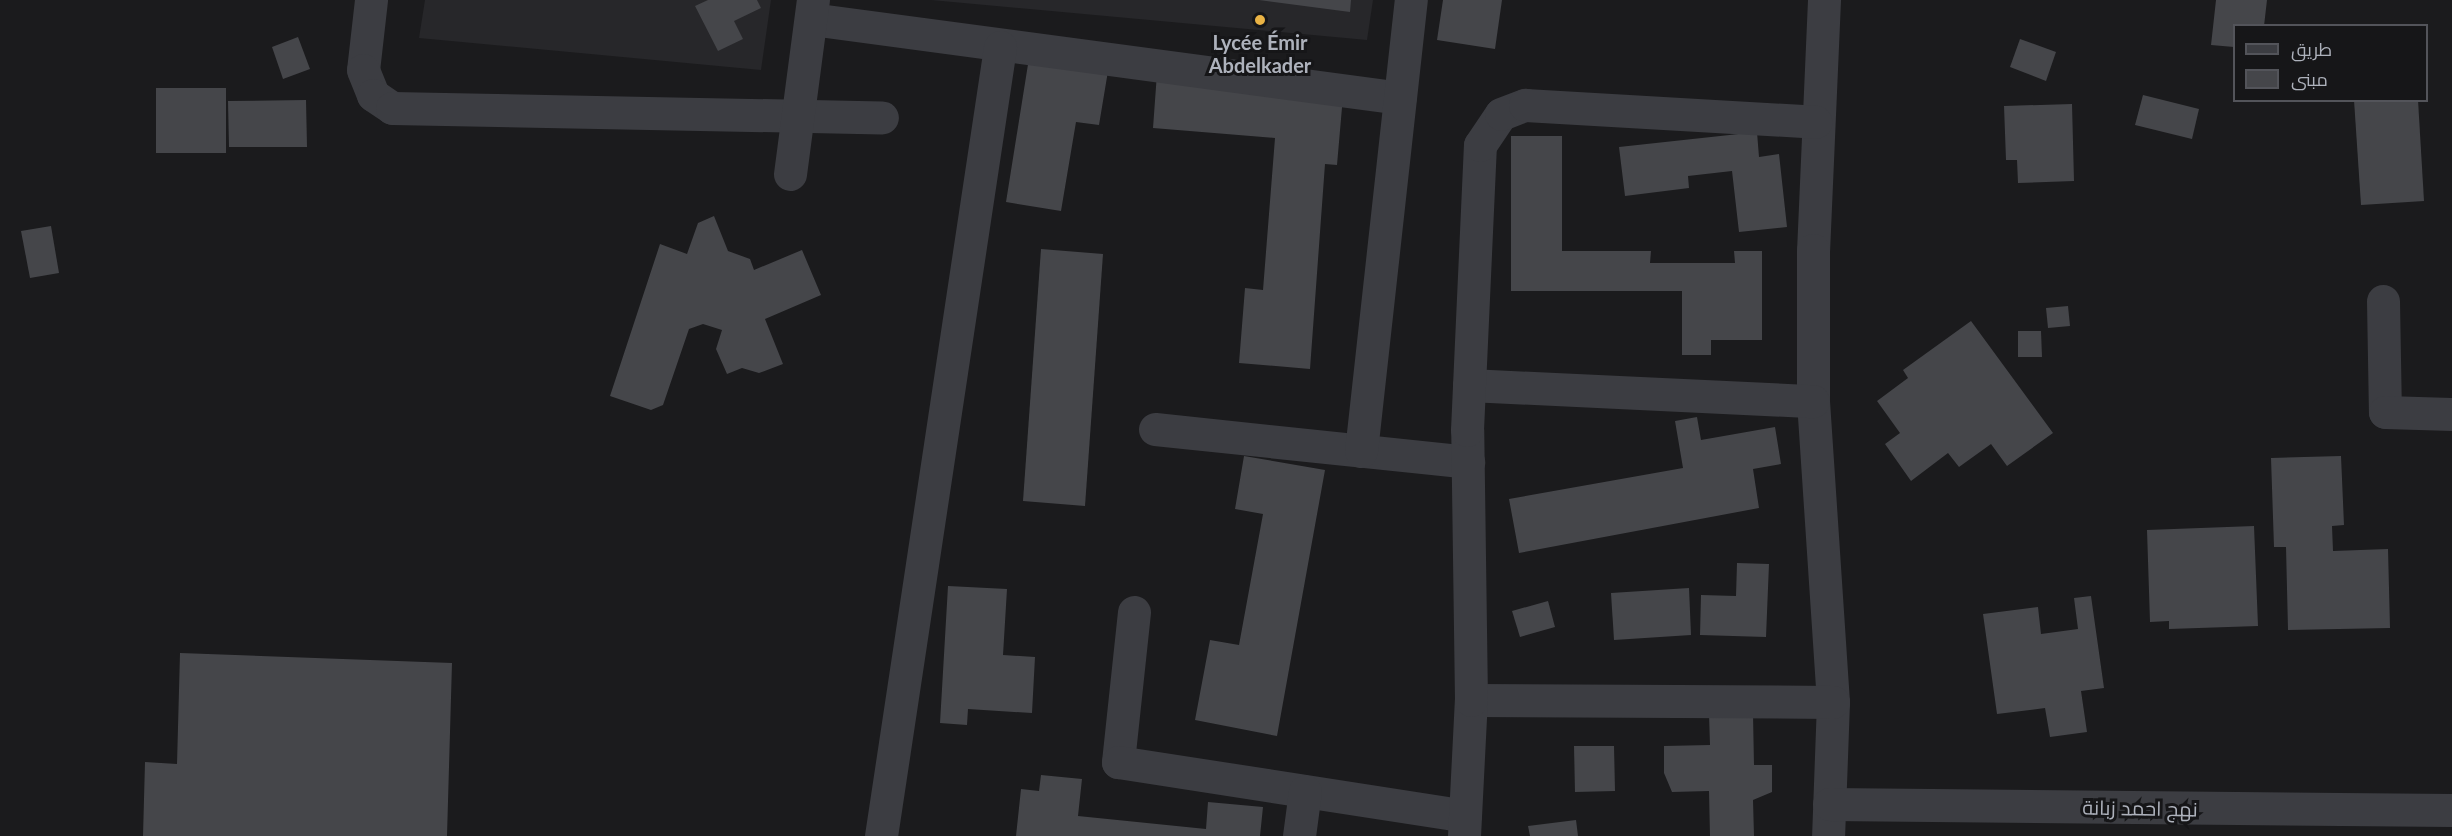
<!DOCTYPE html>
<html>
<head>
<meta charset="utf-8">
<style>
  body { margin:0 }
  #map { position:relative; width:2452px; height:836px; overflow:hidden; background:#1b1b1d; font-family:Lato,Cairo,sans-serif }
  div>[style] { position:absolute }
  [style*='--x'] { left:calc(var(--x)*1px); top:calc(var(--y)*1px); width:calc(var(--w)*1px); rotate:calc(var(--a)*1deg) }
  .built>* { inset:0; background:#27272a }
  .building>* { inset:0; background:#45464a }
  .minor>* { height:33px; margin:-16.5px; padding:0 16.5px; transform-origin:16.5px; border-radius:16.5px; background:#3c3d42 }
  .dots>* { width:16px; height:16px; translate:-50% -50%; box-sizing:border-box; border:3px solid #161618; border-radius:50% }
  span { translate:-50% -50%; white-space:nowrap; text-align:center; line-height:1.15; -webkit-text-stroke:6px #161618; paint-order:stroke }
  .poi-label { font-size:20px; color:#aeb2bc; font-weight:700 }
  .street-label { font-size:20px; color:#aeb2bc }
  .legend { position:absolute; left:2233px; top:24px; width:195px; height:78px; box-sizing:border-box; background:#161618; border:2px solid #53545a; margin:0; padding:8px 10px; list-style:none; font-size:18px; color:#aeb2bc }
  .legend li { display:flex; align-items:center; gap:12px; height:30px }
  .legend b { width:30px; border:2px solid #53545a }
</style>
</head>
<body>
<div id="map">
  <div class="built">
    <div style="clip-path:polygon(425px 0,771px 0,761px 70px,419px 38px)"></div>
    <div style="clip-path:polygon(931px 0,1373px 0,1367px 40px)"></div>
  </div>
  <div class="building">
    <div style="clip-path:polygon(708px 0,757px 0,761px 8px,734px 21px,743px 39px,718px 51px,695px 6px)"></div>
    <div style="clip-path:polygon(1259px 0,1351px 0,1350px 12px)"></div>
    <div style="clip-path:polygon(1443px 0,1502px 0,1495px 49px,1437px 40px)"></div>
    <div style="clip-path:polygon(2216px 0,2267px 0,2264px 26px,2234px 26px,2234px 47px,2211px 45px)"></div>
    <div style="clip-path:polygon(298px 37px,310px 69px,283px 79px,272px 47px)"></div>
    <div style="clip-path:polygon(2020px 39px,2056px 52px,2046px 81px,2010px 67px)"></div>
    <div style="clip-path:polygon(1029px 58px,1108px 71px,1099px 125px,1076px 122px,1061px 211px,1006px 202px)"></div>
    <div style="clip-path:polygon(1157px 73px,1343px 96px,1337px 165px,1325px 164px,1310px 369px,1239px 363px,1245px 288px,1263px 290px,1275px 138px,1153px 128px)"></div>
    <div style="clip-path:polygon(156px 88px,226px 88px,226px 153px,156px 153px)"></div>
    <div style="clip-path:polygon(2143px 95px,2199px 109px,2192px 139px,2135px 125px)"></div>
    <div style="clip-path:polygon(306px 100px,307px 147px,229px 147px,228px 101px)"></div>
    <div style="clip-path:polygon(2354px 100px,2418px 100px,2424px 201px,2361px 205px)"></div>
    <div style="clip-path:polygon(2072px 104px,2074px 181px,2018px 183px,2017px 160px,2006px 160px,2004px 106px)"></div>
    <div style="clip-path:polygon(1757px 132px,1759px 157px,1779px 154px,1787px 227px,1739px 232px,1732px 171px,1688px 176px,1689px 188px,1625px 196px,1619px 147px)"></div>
    <div style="clip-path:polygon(1511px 136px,1562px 136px,1562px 251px,1651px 251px,1650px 263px,1735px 263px,1734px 251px,1762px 251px,1762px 340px,1711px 340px,1711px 355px,1682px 355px,1682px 291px,1511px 291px)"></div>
    <div style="clip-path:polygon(714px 216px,728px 251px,750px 259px,754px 270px,802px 250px,821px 295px,765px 319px,783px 364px,759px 373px,742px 368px,727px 374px,716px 349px,722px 330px,703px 324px,689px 329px,663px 405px,651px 410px,610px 396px,660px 244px,687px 254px,698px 223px)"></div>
    <div style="clip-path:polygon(51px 226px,59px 273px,30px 278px,21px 231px)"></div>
    <div style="clip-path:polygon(1041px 249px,1103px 254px,1085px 506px,1023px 501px)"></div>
    <div style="clip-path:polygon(2068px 306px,2070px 326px,2048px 328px,2046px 308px)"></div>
    <div style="clip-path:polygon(1971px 321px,2053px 433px,2007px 466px,1991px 444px,1959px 467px,1948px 453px,1911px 481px,1885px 444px,1900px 433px,1877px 401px,1908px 378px,1903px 370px)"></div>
    <div style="clip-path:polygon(2018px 331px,2041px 331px,2042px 357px,2018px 357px)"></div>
    <div style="clip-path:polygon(1697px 417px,1701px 440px,1775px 427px,1781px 464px,1753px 469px,1759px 508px,1519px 553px,1509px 499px,1683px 468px,1675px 421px)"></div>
    <div style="clip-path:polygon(1244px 456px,1325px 470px,1277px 736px,1195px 720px,1210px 640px,1239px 645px,1263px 514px,1235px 509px)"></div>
    <div style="clip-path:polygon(2341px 456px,2344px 525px,2332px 526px,2333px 551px,2388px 549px,2390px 628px,2288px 630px,2286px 547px,2274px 547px,2271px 458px)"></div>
    <div style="clip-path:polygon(2254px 526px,2258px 626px,2169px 629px,2169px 621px,2150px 622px,2147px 530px)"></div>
    <div style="clip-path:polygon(1737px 563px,1769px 564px,1766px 637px,1700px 635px,1701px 595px,1736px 596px)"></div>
    <div style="clip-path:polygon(948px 586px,1007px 589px,1003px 655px,1035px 657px,1032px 713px,968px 709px,967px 725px,940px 723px)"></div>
    <div style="clip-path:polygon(1689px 588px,1691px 635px,1614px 640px,1611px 593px)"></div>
    <div style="clip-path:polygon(2091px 596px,2104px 688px,2081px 691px,2087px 732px,2050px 737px,2045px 708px,1997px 714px,1983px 614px,2038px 607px,2041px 634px,2078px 629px,2074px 598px)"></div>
    <div style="clip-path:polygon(1548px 601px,1555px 627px,1520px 637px,1512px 611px)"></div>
    <div style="clip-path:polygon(180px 653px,452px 663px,447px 836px,143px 836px,145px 762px,177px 764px)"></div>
    <div style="clip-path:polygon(1709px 714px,1753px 714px,1754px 765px,1772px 765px,1772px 792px,1753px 800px,1754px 836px,1710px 836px,1709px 791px,1672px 792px,1664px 773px,1664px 746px,1710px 745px)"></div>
    <div style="clip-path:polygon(1574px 746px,1614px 746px,1615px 791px,1575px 792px)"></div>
    <div style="clip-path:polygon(1041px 775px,1082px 779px,1078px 816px,1206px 829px,1208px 802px,1263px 807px,1260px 836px,1016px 836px,1021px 789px,1039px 791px)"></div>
    <div style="clip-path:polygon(1576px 820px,1578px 836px,1530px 836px,1528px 826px)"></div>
  </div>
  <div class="minor">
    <div style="--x:371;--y:0;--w:70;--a:96.5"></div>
    <div style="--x:363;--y:70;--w:27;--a:68"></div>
    <div style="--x:373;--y:95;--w:23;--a:34"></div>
    <div style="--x:392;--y:108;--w:490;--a:1.1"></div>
    <div style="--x:1824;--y:0;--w:250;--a:92.5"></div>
    <div style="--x:1813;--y:250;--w:151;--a:90"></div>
    <div style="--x:1813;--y:401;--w:302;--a:86.2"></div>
    <div style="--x:1833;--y:702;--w:134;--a:92.1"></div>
    <div style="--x:811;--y:19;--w:594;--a:7.64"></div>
    <div style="--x:790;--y:174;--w:176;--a:-82.5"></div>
    <div style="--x:2383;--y:301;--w:111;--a:89"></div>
    <div style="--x:2385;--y:412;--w:67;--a:1.7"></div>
    <div style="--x:1469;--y:385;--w:344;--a:2.7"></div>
    <div style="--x:1155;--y:429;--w:315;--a:6"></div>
    <div style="--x:1361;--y:451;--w:454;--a:-83.7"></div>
    <div style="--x:1134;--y:612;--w:151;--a:96.1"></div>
    <div style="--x:1118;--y:762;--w:351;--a:8.8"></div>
    <div style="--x:1471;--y:700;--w:362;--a:0.3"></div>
    <div style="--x:1829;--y:804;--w:623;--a:0.55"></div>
    <div style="--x:881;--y:836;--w:798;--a:-81.42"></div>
    <div style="--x:1299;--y:836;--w:45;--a:-82.4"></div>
    <div style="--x:1464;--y:836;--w:136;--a:-87.1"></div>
    <div style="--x:1471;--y:700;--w:270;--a:-90.8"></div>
    <div style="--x:1467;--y:430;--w:285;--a:-87.4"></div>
    <div style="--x:1480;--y:145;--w:37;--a:-56"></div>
    <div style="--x:1501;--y:114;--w:26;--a:-21"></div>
    <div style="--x:1525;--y:105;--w:291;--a:3.3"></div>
  </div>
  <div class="dots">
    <div style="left:1260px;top:20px;background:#eab345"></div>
  </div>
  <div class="poi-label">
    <span style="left:1260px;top:54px">Lycée Émir<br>Abdelkader</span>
  </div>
  <div class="street-label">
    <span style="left:2140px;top:808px;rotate:1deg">نهج احمد زبانة</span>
  </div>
  <ul class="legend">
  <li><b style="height:8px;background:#3c3d42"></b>طريق</li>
  <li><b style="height:16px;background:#45464a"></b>مبنى</li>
  </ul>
</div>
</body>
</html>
